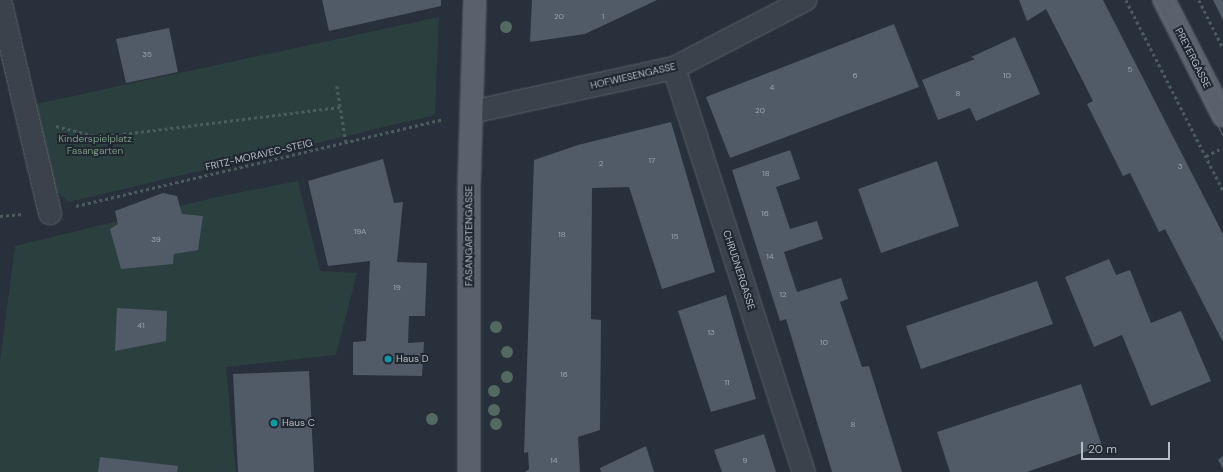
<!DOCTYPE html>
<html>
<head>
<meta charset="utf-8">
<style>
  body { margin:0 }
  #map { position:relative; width:1223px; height:472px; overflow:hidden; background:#27303b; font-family:"DM Sans",sans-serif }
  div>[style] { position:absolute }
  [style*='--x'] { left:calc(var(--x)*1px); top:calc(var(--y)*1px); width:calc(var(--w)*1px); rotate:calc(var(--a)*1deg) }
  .green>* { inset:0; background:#2c3f3f }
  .building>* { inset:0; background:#505b67 }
  .path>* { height:2.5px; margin-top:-1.25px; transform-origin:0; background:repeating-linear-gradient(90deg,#4b5c5e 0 3px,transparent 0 6px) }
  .roads { filter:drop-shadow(0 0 1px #59606a) drop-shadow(0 0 1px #59606a) }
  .minor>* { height:22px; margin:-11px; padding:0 11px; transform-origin:11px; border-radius:11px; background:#3b424c }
  .major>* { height:22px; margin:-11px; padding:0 11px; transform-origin:11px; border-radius:11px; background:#59616c }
  .tram>* { height:1px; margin:-0.5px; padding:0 0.5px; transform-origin:0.5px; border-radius:0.5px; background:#5f6974 }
  .trees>* { width:12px; height:12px; margin:-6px; border-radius:50%; background:#546a60 }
  .dots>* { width:11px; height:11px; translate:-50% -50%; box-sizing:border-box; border:2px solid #202731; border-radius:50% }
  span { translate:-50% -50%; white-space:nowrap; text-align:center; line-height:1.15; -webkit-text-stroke:4px #202731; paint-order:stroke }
  .number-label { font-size:8px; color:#9da4af }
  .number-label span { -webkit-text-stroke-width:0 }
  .street-label { font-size:10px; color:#b7bdc7 }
  .park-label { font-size:10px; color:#789a7f }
  .poi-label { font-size:10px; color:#b7bdc7 }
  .left { translate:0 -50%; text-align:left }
  .scale { position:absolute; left:1081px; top:442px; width:89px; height:18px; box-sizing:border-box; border:2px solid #b7bdc7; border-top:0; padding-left:5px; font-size:12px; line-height:14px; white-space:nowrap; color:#b7bdc7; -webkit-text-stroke:3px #202731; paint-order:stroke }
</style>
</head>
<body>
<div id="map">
  <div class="green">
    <div style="clip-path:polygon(439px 17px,435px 115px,69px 202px,48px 185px,36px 104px)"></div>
    <div style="clip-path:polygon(298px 181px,320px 271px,357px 273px,336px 355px,226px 367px,236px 472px,0 472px,0 362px,15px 246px,217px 197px)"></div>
  </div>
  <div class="building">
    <div style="clip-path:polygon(322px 0,441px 0,441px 6px,329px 31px)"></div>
    <div style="clip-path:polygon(532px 0,657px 0,585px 34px,530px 42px)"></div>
    <div style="clip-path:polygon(1019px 0,1103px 0,1223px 234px,1223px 342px,1165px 229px,1159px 232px,1130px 173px,1123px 176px,1087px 104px,1093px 101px,1046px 9px,1027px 21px)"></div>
    <div style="clip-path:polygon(1213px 0,1223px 0,1223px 20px)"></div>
    <div style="clip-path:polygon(894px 24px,919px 87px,730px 158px,706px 97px)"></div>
    <div style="clip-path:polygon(169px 28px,178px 72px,126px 83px,116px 39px)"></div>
    <div style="clip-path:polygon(1015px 37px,1040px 94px,976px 121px,970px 108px,938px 120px,922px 80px,975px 59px,971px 57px)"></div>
    <div style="clip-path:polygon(671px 122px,715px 272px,662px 289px,629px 187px,592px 188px,591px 319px,601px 320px,600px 430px,578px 437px,580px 472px,525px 472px,529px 469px,528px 452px,524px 453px,534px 160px,578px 145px)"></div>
    <div style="clip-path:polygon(790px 150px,800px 179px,776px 187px,790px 229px,817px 221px,823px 239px,784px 252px,797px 292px,841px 278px,848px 299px,840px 302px,862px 367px,869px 366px,902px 472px,832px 472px,786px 319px,780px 321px,732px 170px)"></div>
    <div style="clip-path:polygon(383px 159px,394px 203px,403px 202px,397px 262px,427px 263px,425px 316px,409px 316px,408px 343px,424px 342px,422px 376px,353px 375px,353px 342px,366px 341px,370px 261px,328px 266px,308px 181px)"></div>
    <div style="clip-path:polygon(937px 161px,959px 226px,881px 253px,858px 189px)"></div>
    <div style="clip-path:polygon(163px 193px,177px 196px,182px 214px,203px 216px,198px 250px,174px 254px,173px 264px,121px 269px,110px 229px,118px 224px,115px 211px)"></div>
    <div style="clip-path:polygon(1109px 259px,1116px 275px,1130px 270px,1151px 323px,1181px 311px,1211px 381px,1151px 406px,1122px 335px,1094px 347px,1065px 277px)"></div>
    <div style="clip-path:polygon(1037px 281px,1053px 324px,921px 369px,906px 326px)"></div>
    <div style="clip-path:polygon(726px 295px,756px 399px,711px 412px,678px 311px)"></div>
    <div style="clip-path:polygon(117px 308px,167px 311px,166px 341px,115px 351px)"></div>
    <div style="clip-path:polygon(309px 371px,314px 472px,238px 472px,233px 374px)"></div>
    <div style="clip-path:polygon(1081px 384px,1102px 446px,1027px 472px,950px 472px,937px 432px)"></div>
    <div style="clip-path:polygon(764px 434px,776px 472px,722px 472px,714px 450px)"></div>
    <div style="clip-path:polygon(646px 446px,654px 472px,601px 472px,600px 468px)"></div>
    <div style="clip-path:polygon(1223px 456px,1223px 469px,1218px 460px)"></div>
    <div style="clip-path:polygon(100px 457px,178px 466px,177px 472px,98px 472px)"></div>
  </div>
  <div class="path">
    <div style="--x:1126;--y:0;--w:213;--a:63"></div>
    <div style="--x:1199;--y:0;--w:54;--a:63.4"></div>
    <div style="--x:337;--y:86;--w:57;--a:80.9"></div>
    <div style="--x:56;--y:126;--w:44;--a:14.3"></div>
    <div style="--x:99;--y:137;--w:243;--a:-7.1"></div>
    <div style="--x:1206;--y:156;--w:18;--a:-27"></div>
    <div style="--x:76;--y:206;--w:378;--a:-13.3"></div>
    <div style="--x:0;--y:216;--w:23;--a:-5"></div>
  </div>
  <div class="roads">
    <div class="minor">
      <div style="--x:0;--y:0;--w:219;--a:76.8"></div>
      <div style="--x:674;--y:68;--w:424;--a:72.2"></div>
      <div style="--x:472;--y:112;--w:207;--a:-12.3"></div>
      <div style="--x:674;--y:68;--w:148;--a:-27.4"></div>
    </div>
    <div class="major">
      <div style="--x:1164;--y:0;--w:130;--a:63"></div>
      <div style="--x:469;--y:472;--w:285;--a:-90"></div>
      <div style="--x:469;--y:187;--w:187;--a:-88.2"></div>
    </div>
  </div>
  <div class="tram">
    <div style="--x:1154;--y:0;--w:153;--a:63.1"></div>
    <div style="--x:1171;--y:0;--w:113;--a:62.5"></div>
  </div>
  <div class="trees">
    <div style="left:506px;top:27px"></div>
    <div style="left:496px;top:327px"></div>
    <div style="left:507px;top:352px"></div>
    <div style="left:507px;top:377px"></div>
    <div style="left:494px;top:391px"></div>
    <div style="left:494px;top:410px"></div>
    <div style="left:432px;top:419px"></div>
    <div style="left:496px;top:424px"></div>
  </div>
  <div class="dots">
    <div style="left:388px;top:359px;background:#0f9aa8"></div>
    <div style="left:274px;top:423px;background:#0f9aa8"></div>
  </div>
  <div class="number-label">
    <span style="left:559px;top:17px">20</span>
    <span style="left:603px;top:17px">1</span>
    <span style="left:147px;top:55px">35</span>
    <span style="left:1130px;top:70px">5</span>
    <span style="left:855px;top:76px">6</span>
    <span style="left:1007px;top:76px">10</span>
    <span style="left:772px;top:88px">4</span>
    <span style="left:958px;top:94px">8</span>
    <span style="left:760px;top:111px">20</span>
    <span style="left:652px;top:161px">17</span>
    <span style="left:601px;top:164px">2</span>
    <span style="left:1180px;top:167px">3</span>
    <span style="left:766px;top:174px">18</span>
    <span style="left:765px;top:214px">16</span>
    <span style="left:360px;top:232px">19A</span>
    <span style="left:562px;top:235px">18</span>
    <span style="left:675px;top:237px">15</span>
    <span style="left:156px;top:240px">39</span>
    <span style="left:770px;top:257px">14</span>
    <span style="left:397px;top:288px">19</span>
    <span style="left:783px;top:295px">12</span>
    <span style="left:141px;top:326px">41</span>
    <span style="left:711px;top:333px">13</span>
    <span style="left:824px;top:343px">10</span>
    <span style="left:564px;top:375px">16</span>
    <span style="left:727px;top:383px">11</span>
    <span style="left:853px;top:425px">8</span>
    <span style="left:554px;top:461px">14</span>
    <span style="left:745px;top:461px">9</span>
  </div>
  <div class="street-label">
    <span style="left:1193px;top:58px;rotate:63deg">PREYERGASSE</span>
    <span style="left:633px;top:76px;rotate:-13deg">HOFWIESENGASSE</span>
    <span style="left:259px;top:155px;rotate:-13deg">FRITZ-MORAVEC-STEIG</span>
    <span style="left:469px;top:236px;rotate:-90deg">FASANGARTENGASSE</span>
    <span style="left:739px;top:270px;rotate:72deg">CHRUDNERGASSE</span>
  </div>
  <div class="park-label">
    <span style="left:95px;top:144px">Kinderspielplatz<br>Fasangarten</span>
  </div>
  <div class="poi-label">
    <span class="left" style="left:396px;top:359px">Haus D</span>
    <span class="left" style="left:282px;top:423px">Haus C</span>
  </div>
  <div class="scale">20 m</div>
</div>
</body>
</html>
